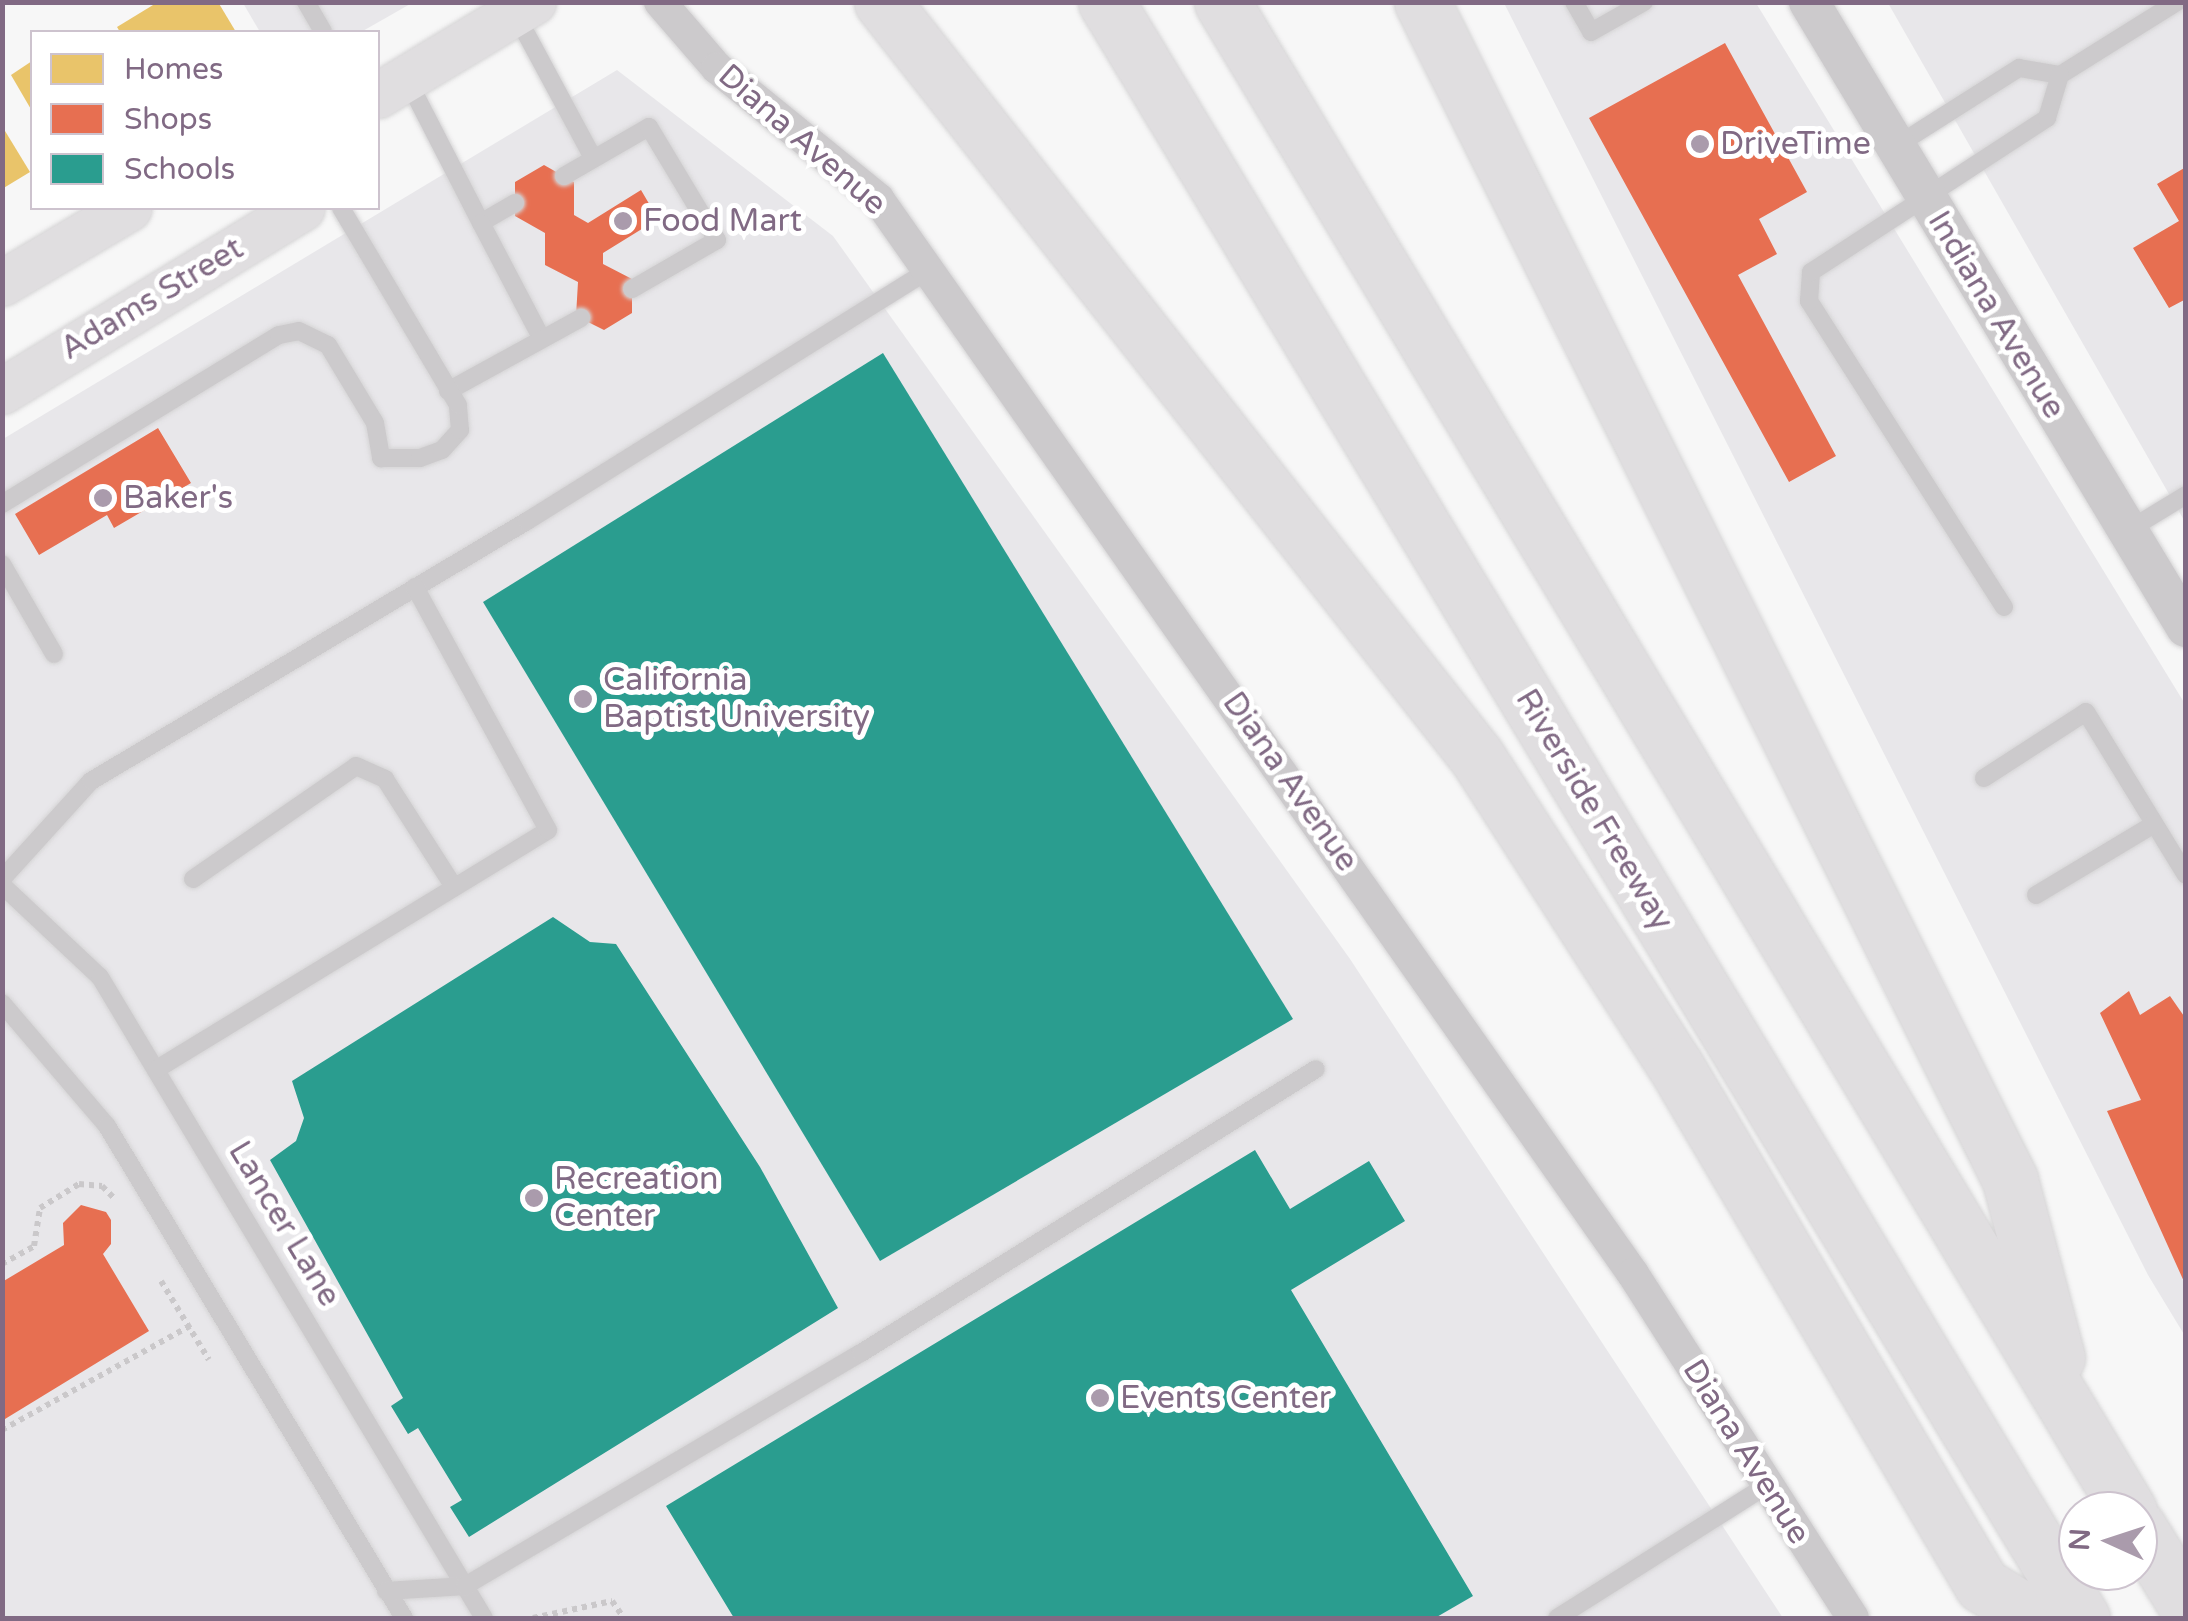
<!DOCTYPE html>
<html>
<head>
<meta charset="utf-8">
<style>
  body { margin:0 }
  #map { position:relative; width:2188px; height:1621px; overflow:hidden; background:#f7f7f7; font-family:"Varela Round",sans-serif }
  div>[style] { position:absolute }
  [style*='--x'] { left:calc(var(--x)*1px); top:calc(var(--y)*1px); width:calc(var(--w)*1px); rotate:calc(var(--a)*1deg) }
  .built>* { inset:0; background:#e8e7ea }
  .homes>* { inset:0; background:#e9c46a }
  .shops>* { inset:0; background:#e76f51 }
  .schools>* { inset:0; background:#2a9d8f }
  .path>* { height:6px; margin-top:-3px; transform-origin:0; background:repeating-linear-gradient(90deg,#cac8ca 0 5px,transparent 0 10px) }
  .roads { filter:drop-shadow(0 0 2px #d5d4d5) drop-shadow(0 0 2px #d5d4d5) }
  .service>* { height:18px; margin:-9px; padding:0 9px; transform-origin:9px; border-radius:9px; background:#cccacc }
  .minor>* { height:32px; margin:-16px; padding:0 16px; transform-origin:16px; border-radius:16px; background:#cccacc }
  .tertiary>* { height:40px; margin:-20px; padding:0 20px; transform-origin:20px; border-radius:20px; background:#cccacc }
  .secondary>* { height:45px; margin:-22.5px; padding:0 22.5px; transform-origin:22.5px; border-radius:22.5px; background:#e0dee0 }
  .motorway>* { height:55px; margin:-27.5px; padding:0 27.5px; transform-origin:27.5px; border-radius:27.5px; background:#e0dee0 }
  .dots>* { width:28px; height:28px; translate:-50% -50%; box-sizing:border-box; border:5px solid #fff; border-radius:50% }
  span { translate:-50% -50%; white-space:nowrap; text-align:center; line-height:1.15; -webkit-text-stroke:10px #fff; paint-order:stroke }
  .street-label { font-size:32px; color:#816a84 }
  .poi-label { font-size:32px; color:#816a84 }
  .left { translate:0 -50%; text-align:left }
  .frame { position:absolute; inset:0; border:5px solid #816a84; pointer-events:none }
  .legend { position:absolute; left:30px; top:30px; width:350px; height:180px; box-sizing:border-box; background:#fff; border:2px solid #cdc3ce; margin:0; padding:12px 18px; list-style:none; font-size:30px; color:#816a84 }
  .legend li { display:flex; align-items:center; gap:20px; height:50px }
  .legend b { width:50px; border:2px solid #cdc3ce }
  .north { position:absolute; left:2058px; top:1491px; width:100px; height:100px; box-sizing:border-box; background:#fff; border:2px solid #cdc3ce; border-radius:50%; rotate:273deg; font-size:28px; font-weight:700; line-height:40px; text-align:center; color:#816a84 }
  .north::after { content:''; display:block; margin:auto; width:35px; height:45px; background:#aa9bac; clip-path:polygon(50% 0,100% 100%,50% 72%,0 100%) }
</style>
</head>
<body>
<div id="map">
  <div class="built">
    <div style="clip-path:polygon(243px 3px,412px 3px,361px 32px,260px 32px)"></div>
    <div style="clip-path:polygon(1504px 3px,1756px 3px,2185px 704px,2185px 1336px,2148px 1275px)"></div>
    <div style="clip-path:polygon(1888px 3px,2185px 3px,2185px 522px)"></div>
    <div style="clip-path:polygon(617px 70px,833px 236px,1350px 959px,1783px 1618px,3px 1618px,3px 439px)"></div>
  </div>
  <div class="homes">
    <div style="clip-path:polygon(158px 2px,218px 2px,236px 32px,120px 32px,117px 27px)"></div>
    <div style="clip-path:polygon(32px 61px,32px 111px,11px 75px)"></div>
    <div style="clip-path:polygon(2px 126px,30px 172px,2px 189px)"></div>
  </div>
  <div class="shops">
    <div style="clip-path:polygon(1725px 43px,1807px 192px,1759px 219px,1777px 254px,1738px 275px,1836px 456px,1789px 482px,1589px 118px)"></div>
    <div style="clip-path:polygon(544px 165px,574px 182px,574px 215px,588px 223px,641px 190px,658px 219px,603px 253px,603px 264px,632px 279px,632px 313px,604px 330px,576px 316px,578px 282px,545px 265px,545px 233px,515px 216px,515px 182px)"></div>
    <div style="clip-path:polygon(2186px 167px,2186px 299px,2169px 308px,2133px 248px,2179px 221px,2157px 184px)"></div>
    <div style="clip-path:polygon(158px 428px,191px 483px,114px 528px,107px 515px,39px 555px,15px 514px)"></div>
    <div style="clip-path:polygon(2129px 991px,2140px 1015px,2170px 996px,2186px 1019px,2186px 1286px,2107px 1111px,2141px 1100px,2100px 1013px)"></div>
    <div style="clip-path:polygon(81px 1205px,106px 1212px,111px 1220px,111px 1244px,103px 1254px,149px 1331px,5px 1419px,2px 1282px,64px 1245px,63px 1223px)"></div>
  </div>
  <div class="schools">
    <div style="clip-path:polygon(883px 353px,1293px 1019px,880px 1261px,483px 602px)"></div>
    <div style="clip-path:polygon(553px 917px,590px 942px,616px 944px,760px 1167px,838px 1308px,469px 1537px,450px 1507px,462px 1500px,418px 1428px,408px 1434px,391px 1406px,403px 1398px,270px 1160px,296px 1141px,304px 1118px,292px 1081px)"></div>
    <div style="clip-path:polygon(1255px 1150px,1290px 1209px,1369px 1161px,1405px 1221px,1291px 1290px,1473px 1596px,1435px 1618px,734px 1618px,666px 1506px)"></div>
  </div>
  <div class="path">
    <div style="--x:2;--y:1264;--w:37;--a:-29"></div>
    <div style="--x:34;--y:1246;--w:38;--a:-81"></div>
    <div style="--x:40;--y:1208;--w:46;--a:-31.6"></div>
    <div style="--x:79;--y:1184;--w:23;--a:5"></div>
    <div style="--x:102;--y:1186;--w:16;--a:45"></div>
    <div style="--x:161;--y:1281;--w:92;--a:58.7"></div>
    <div style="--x:2;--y:1430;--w:215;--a:-29"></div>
    <div style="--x:533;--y:1618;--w:81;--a:-12.1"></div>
    <div style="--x:612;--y:1601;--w:21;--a:55"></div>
  </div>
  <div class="roads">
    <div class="service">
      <div style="--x:306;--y:2;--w:34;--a:60"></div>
      <div style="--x:1574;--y:2;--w:34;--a:60"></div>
      <div style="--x:1591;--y:32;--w:61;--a:-29.5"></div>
      <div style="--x:515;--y:13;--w:165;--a:61.7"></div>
      <div style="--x:407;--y:79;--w:162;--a:62.8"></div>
      <div style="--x:1896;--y:146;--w:146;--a:-32.4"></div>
      <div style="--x:2019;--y:68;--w:42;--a:9.7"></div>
      <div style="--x:2060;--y:75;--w:138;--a:-32"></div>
      <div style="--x:564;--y:176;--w:98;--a:-30"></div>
      <div style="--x:649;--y:127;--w:132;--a:59"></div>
      <div style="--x:717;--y:240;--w:98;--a:150"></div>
      <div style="--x:515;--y:203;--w:39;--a:150"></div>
      <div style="--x:481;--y:223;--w:131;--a:62.3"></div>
      <div style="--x:448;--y:391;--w:152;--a:-28.8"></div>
      <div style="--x:2;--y:504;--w:324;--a:-31.4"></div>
      <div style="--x:279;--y:335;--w:20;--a:-11"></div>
      <div style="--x:299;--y:331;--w:32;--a:26"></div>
      <div style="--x:328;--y:345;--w:91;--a:58.9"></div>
      <div style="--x:375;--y:423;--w:36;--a:80"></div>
      <div style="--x:381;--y:458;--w:39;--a:0"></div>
      <div style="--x:420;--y:458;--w:23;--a:-20"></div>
      <div style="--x:442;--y:450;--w:27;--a:-48"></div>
      <div style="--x:460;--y:430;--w:25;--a:-95"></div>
      <div style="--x:458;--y:405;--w:229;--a:-120.7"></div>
      <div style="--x:2127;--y:531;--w:69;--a:-31.4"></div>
      <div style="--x:2;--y:564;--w:104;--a:60"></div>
      <div style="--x:2004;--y:607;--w:363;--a:-122.5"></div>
      <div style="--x:1809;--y:301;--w:29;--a:-86"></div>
      <div style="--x:1811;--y:272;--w:282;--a:-33.1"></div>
      <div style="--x:2047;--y:118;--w:45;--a:-73.2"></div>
      <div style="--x:1984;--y:778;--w:121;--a:-32.9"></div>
      <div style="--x:2086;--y:712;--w:191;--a:58.5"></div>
      <div style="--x:2;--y:879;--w:132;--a:-47.8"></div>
      <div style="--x:91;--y:781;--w:508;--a:-30.81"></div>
      <div style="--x:527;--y:521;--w:474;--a:-32"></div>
      <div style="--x:193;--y:879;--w:198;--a:-34.7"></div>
      <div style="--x:356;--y:766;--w:32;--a:24"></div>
      <div style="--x:385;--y:779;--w:128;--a:57.4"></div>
      <div style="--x:2;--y:885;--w:134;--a:43.2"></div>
      <div style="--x:100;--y:977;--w:747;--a:59.08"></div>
      <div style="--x:2036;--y:895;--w:138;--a:-31"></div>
      <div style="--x:2;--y:1003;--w:162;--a:49.5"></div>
      <div style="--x:107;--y:1126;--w:575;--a:58.88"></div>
      <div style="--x:157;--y:1069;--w:458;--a:-31.4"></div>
      <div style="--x:548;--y:830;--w:277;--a:-118.7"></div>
      <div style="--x:386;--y:1591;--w:79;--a:-3.6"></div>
      <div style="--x:465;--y:1586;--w:459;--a:-30.5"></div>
      <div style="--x:861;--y:1353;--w:536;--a:-31.97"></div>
      <div style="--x:1557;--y:1618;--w:247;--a:-32.3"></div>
    </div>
    <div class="minor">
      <div style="--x:660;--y:2;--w:87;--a:49.2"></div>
      <div style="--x:717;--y:68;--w:208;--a:39.1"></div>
      <div style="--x:878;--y:199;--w:1314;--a:54.92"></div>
      <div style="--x:1633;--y:1274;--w:408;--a:57.4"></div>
    </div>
    <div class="tertiary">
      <div style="--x:1809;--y:2;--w:730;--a:58.9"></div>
    </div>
    <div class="secondary">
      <div style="--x:378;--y:95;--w:181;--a:-31"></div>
      <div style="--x:2;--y:283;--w:147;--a:-30.6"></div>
      <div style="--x:2;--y:391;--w:351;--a:-31.4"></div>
    </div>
    <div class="motorway">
      <div style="--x:882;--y:2;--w:961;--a:51.76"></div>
      <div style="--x:1477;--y:757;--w:366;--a:57.3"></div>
      <div style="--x:1675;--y:1065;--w:604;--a:59.44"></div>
      <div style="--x:1982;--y:1585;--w:63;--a:31.4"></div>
      <div style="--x:1106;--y:2;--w:1888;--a:58.87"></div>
      <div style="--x:1222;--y:2;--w:1761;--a:58.99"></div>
      <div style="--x:1422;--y:2;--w:1317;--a:63.47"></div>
      <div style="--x:2010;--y:1180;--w:184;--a:75.2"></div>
      <div style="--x:2138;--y:1527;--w:92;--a:58.4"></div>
    </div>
  </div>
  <div class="dots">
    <div style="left:1700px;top:144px;background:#aa9bac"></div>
    <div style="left:623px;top:221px;background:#aa9bac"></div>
    <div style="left:103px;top:498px;background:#aa9bac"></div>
    <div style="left:583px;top:699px;background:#aa9bac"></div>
    <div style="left:534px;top:1198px;background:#aa9bac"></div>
    <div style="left:1100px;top:1398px;background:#aa9bac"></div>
  </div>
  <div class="street-label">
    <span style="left:802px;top:140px;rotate:41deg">Diana Avenue</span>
    <span style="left:152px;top:299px;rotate:-31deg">Adams Street</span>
    <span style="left:1996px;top:315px;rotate:59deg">Indiana Avenue</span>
    <span style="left:1290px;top:782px;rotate:55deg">Diana Avenue</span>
    <span style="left:1594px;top:810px;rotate:59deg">Riverside Freeway</span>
    <span style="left:284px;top:1224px;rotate:59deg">Lancer Lane</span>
    <span style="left:1746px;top:1452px;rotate:58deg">Diana Avenue</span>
  </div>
  <div class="poi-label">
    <span class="left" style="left:1720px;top:144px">DriveTime</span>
    <span class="left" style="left:643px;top:221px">Food Mart</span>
    <span class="left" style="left:123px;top:498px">Baker's</span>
    <span class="left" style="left:603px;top:699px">California<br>Baptist University</span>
    <span class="left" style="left:554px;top:1198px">Recreation<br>Center</span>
    <span class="left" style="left:1120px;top:1398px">Events Center</span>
  </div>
  <div class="frame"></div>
  <ul class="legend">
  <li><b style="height:28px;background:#e9c46a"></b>Homes</li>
  <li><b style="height:28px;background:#e76f51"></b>Shops</li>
  <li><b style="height:28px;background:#2a9d8f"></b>Schools</li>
  </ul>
  <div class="north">N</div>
</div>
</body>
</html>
